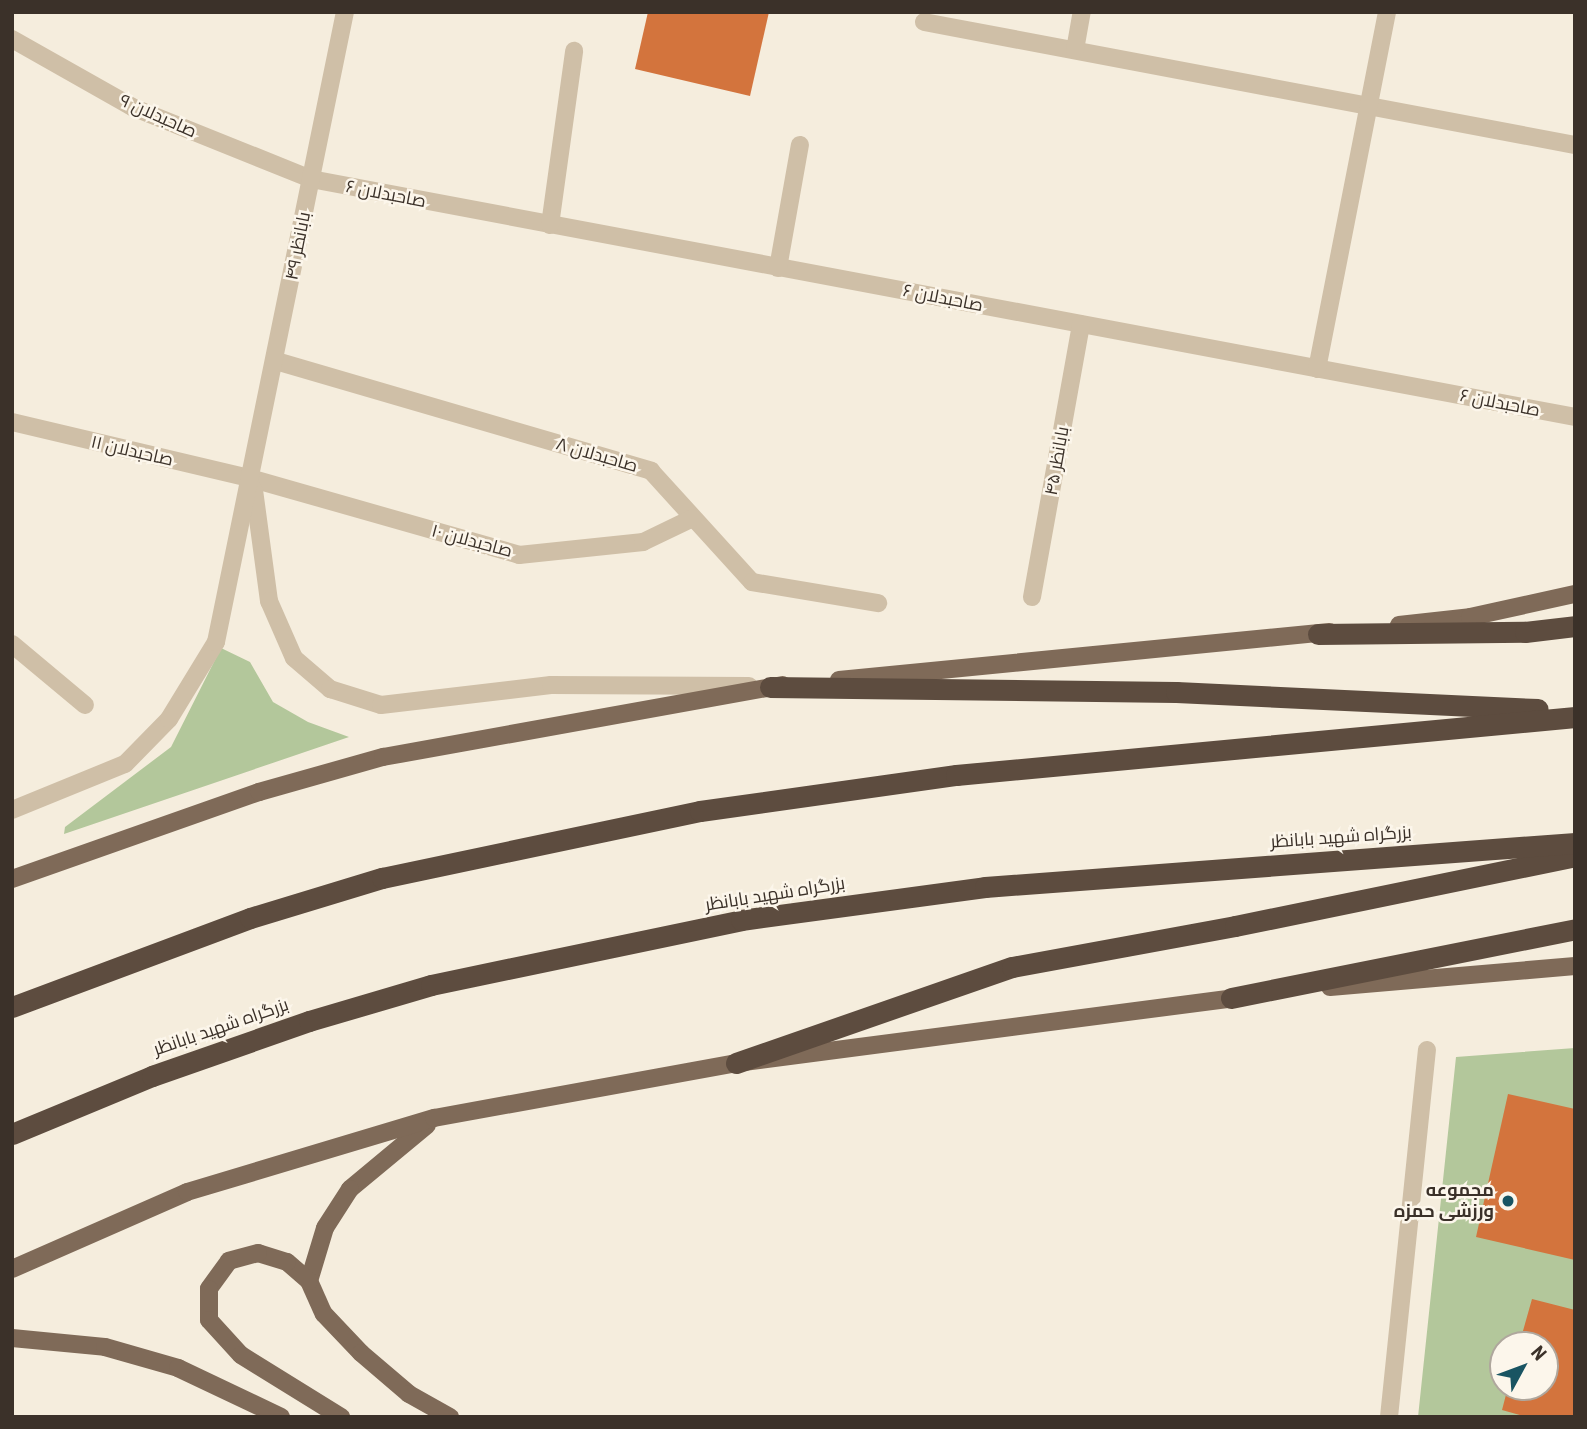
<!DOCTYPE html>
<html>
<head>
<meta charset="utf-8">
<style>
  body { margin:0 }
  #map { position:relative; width:1587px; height:1429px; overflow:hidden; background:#f5eddd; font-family:"Roboto Condensed",Cairo,sans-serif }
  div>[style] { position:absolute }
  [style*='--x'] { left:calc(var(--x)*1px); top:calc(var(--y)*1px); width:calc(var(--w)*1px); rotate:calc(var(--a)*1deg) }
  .green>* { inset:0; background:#b3c79b }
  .building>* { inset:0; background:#d3743d }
  .minor>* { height:18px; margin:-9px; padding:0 9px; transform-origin:9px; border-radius:9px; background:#cfbfa7 }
  .major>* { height:18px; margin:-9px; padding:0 9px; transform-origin:9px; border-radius:9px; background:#7f6a58 }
  .highway>* { height:21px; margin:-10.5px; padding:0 10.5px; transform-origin:10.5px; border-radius:10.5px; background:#5d4c3f }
  .dots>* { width:19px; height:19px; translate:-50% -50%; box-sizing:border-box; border:4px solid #fcf6eb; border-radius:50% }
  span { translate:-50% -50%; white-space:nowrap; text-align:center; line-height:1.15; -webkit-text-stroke:5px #fcf6eb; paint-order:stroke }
  .street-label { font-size:18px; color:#3b3129 }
  .poi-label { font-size:18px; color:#3b3129; font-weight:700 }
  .right { translate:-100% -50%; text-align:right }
  .frame { position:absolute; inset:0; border:14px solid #3b3129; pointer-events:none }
  .north { position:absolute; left:1489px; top:1331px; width:70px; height:70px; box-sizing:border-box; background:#fcf6eb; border:2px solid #afa79d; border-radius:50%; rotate:49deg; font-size:19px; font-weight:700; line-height:28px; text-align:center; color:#3b3129 }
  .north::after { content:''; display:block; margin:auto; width:24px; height:32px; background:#195462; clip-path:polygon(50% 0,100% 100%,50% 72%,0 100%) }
</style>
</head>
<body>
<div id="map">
  <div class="green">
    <div style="clip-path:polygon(221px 648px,250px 662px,273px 702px,308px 722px,349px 737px,64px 834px,65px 827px,171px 747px)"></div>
    <div style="clip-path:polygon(evenodd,1575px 1048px,1575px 1417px,1418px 1417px,1456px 1057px,1575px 1048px,1503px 1345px,1545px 1345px,1545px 1387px,1503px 1387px,1503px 1345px)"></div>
  </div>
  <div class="building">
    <div style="clip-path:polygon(648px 12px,769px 12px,750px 96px,635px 69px)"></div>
    <div style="clip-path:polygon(1508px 1094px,1575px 1109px,1575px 1260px,1476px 1237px)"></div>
    <div style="clip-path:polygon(1532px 1299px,1575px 1310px,1575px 1417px,1527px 1417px,1502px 1410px,1508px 1387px,1545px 1387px,1545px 1345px,1519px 1345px)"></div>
  </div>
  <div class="minor">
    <div style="--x:924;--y:22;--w:663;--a:10.7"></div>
    <div style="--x:12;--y:39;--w:138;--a:29.5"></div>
    <div style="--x:132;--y:107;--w:193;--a:21.9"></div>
    <div style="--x:311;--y:179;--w:1286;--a:10.66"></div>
    <div style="--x:1075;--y:50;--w:39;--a:-80"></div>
    <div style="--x:550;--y:225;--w:176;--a:-82.1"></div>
    <div style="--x:778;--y:268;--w:125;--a:-79.9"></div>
    <div style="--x:276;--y:361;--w:391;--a:16.3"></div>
    <div style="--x:651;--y:471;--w:150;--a:47.7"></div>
    <div style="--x:752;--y:582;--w:128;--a:9.5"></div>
    <div style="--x:1317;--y:369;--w:364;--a:-78.9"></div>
    <div style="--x:12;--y:422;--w:248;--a:13.3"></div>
    <div style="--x:253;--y:479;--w:277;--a:15.9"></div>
    <div style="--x:519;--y:555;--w:125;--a:-6"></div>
    <div style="--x:643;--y:542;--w:55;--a:-25.6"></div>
    <div style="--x:254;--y:490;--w:112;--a:82.3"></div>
    <div style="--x:269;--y:601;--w:62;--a:66.3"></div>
    <div style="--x:294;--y:658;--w:48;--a:40.7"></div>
    <div style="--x:330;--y:689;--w:53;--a:17.4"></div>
    <div style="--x:381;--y:705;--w:171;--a:-6.7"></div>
    <div style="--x:551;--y:685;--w:198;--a:0.3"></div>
    <div style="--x:1032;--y:597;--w:277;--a:-79.8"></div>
    <div style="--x:12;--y:644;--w:95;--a:39.9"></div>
    <div style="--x:12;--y:810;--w:122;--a:-22.2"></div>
    <div style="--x:125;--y:764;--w:63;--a:-45.6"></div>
    <div style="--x:169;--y:719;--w:90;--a:-58.6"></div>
    <div style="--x:216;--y:642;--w:643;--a:-78.43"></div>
    <div style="--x:1389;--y:1417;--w:369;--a:-84.1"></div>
  </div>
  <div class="major">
    <div style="--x:1399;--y:625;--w:71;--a:-6.4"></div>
    <div style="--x:1470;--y:617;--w:107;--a:-12.4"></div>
    <div style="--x:839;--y:680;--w:493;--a:-5.6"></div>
    <div style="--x:12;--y:879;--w:262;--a:-19.4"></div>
    <div style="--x:259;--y:792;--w:129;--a:-15.8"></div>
    <div style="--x:383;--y:757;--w:406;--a:-10.2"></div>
    <div style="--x:1330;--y:987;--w:246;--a:-4.9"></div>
    <div style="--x:427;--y:1125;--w:100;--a:140.3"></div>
    <div style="--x:350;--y:1189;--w:46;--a:122.7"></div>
    <div style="--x:325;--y:1228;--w:55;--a:106.8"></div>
    <div style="--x:309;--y:1281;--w:36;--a:66"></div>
    <div style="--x:324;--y:1314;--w:54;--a:46.5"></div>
    <div style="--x:361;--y:1353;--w:63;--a:40.5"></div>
    <div style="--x:409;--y:1394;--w:47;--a:29.3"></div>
    <div style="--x:12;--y:1269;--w:191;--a:-23.7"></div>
    <div style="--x:187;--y:1192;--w:258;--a:-16.7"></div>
    <div style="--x:434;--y:1118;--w:307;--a:-10.3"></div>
    <div style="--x:736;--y:1063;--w:511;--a:-7.42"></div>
    <div style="--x:309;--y:1281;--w:29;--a:-139"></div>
    <div style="--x:287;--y:1262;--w:30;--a:-163"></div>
    <div style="--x:258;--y:1253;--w:30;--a:165"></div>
    <div style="--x:229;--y:1261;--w:34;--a:126"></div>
    <div style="--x:209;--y:1289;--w:31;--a:90"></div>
    <div style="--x:209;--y:1320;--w:47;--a:47.6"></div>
    <div style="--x:241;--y:1355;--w:118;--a:31.8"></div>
    <div style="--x:12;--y:1338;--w:93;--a:5.5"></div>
    <div style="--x:105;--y:1347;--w:76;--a:16"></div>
    <div style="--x:178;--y:1368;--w:114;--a:25.4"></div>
  </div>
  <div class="highway">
    <div style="--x:1318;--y:634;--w:207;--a:-0.6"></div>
    <div style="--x:1525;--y:632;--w:50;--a:-6.8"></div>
    <div style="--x:770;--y:687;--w:406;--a:0.7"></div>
    <div style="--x:1176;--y:692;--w:362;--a:2.7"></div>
    <div style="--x:1231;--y:998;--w:351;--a:-11.3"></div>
    <div style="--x:12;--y:1007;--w:254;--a:-20.5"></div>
    <div style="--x:250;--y:918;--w:138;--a:-16.9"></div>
    <div style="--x:382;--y:878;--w:325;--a:-11.9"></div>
    <div style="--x:700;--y:811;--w:259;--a:-8"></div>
    <div style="--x:956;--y:775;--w:622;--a:-5.35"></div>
    <div style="--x:736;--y:1063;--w:292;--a:-19.2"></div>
    <div style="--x:1012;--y:967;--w:227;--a:-10.4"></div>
    <div style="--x:1235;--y:926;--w:347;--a:-11.6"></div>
    <div style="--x:12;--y:1134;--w:152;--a:-22.5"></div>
    <div style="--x:152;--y:1076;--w:166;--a:-19.3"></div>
    <div style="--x:309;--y:1021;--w:127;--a:-16.4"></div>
    <div style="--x:431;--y:985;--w:317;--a:-11.8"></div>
    <div style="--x:741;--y:920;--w:246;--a:-7.7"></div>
    <div style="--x:985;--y:887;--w:592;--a:-4.27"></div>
  </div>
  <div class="dots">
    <div style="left:1508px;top:1201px;background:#195462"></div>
  </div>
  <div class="street-label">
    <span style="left:158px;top:116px;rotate:24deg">صاحبدلان ۹</span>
    <span style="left:386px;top:194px;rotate:11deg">صاحبدلان ۶</span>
    <span style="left:298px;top:246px;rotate:-79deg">بابانظر ۴۹</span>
    <span style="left:943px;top:298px;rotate:11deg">صاحبدلان ۶</span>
    <span style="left:1500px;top:403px;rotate:11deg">صاحبدلان ۶</span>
    <span style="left:132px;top:451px;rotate:13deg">صاحبدلان ۱۱</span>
    <span style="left:597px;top:455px;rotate:16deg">صاحبدلان ۸</span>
    <span style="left:1057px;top:461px;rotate:-80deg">بابانظر ۴۵</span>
    <span style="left:472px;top:541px;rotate:15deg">صاحبدلان ۱۰</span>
    <span style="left:1341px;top:837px;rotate:-4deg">بزرگراه شهید بابانظر</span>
    <span style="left:775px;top:894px;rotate:-9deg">بزرگراه شهید بابانظر</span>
    <span style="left:221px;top:1027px;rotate:-19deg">بزرگراه شهید بابانظر</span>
  </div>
  <div class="poi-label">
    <span class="right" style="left:1494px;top:1201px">مجموعه<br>ورزشی حمزه</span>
  </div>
  <div class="frame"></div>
  <div class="north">N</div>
</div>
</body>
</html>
